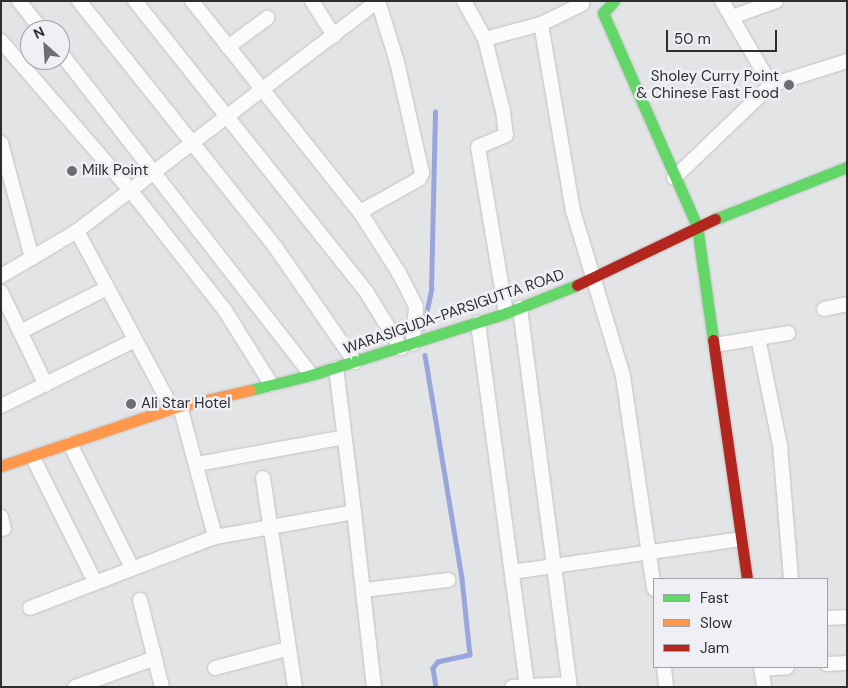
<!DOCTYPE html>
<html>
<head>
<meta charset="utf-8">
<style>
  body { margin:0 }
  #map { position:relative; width:848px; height:688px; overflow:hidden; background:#e3e4e6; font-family:"DM Sans",sans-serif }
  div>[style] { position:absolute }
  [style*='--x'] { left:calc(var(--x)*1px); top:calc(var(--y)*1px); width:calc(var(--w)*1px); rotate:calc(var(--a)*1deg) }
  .stream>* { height:4.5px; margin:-2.25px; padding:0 2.25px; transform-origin:2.25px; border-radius:2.25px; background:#99a6dd }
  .roads { filter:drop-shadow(0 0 1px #c2c2c4) drop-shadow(0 0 1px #c2c2c4) }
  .street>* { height:14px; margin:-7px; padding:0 7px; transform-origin:7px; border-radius:7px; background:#fbfbfb }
  .fast>* { height:11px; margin:-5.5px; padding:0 5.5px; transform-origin:5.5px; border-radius:5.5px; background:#63d668 }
  .slow>* { height:11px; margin:-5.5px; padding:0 5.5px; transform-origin:5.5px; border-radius:5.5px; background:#ff974d }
  .jam>* { height:11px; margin:-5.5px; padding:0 5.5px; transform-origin:5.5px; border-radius:5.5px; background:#b3261e }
  .dots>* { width:14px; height:14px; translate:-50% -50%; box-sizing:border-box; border:2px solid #eff0f5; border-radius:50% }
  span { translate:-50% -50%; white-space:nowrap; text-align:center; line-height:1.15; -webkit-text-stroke:5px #eff0f5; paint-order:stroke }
  .poi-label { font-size:15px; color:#2d2e2f }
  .right { translate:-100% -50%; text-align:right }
  .left { translate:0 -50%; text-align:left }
  .street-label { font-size:15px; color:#2d2e2f }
  .frame { position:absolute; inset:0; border:2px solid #2d2e2f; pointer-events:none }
  .legend { position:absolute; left:653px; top:578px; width:175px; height:90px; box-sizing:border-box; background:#eff0f5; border:1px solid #a1a2a6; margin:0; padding:6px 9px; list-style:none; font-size:15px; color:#2d2e2f }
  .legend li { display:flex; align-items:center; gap:10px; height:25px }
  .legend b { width:25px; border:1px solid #a1a2a6 }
  .north { position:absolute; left:20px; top:20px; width:50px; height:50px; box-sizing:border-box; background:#eff0f5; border:1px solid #a1a2a6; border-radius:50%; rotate:334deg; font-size:14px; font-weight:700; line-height:20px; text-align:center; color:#2d2e2f }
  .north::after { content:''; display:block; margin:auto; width:18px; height:22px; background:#6d6e6f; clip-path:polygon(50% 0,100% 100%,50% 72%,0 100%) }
  .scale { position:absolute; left:666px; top:30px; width:111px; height:22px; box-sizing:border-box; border:2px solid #2d2e2f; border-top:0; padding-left:6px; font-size:15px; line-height:18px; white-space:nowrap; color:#2d2e2f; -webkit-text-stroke:4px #eff0f5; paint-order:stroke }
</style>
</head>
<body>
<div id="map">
  <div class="stream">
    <div style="--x:423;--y:328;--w:40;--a:-78"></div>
    <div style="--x:431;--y:289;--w:177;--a:-88.7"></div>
    <div style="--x:425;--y:355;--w:227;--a:80.6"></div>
    <div style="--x:462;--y:579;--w:76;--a:84"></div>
    <div style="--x:470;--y:655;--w:33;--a:168"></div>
    <div style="--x:438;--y:662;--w:8;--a:130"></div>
    <div style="--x:433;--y:668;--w:19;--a:81"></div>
  </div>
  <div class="roads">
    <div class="street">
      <div style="--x:19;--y:1;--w:37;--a:52"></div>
      <div style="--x:79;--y:1;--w:316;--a:51.4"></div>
      <div style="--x:276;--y:248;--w:139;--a:55.3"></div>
      <div style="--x:135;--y:1;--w:373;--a:51.5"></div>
      <div style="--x:367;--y:293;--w:65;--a:58.3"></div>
      <div style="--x:192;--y:1;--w:270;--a:51.5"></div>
      <div style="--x:360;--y:212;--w:72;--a:57.4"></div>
      <div style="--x:399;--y:273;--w:38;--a:63"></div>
      <div style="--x:416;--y:307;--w:37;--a:95"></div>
      <div style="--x:312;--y:1;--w:41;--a:57.8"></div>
      <div style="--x:464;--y:1;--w:43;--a:61.1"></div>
      <div style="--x:485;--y:39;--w:74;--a:76"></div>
      <div style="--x:503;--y:111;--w:24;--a:83"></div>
      <div style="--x:506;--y:135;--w:30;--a:157"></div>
      <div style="--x:478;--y:147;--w:168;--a:80.4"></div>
      <div style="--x:722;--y:1;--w:97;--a:59.7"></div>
      <div style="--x:732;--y:17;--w:47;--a:-20"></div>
      <div style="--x:541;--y:24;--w:190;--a:80.3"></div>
      <div style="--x:573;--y:211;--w:172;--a:73.1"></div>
      <div style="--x:623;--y:376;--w:215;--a:81.7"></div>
      <div style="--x:485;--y:39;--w:58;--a:-15"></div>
      <div style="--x:541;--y:24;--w:46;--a:-26"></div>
      <div style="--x:1;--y:41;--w:198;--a:49.1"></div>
      <div style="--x:131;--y:191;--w:150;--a:51.8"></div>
      <div style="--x:224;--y:309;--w:89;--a:57.9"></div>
      <div style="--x:228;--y:47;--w:49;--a:-36.6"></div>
      <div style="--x:60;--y:52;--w:409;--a:52.1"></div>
      <div style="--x:1;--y:143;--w:119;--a:74.9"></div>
      <div style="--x:674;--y:178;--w:134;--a:-43.8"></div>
      <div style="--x:771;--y:85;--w:80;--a:-17.5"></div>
      <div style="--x:360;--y:212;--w:68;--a:-29.2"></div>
      <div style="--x:419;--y:179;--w:7;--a:-63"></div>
      <div style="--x:422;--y:173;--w:114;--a:-102.7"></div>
      <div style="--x:397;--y:62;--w:64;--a:-107.3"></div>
      <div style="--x:77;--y:231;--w:201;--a:61.8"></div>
      <div style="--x:1;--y:276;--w:88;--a:-30.6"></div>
      <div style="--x:77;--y:231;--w:379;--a:-37.4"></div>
      <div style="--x:1;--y:292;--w:103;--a:64.2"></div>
      <div style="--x:520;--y:308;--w:382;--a:82.5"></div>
      <div style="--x:824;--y:309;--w:24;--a:-12"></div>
      <div style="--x:478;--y:323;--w:366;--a:82.3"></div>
      <div style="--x:20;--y:332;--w:97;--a:-26.8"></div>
      <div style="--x:758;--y:338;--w:109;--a:78.4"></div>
      <div style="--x:780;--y:445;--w:134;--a:85.3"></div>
      <div style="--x:715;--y:345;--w:74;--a:-9.3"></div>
      <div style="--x:1;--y:406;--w:149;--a:-26.2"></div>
      <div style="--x:180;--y:406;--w:136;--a:75"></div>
      <div style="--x:215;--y:537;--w:141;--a:-10.2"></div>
      <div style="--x:354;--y:512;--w:145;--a:-97.1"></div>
      <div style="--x:70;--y:444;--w:136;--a:63.4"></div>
      <div style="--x:33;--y:458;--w:139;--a:63.4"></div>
      <div style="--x:197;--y:464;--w:150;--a:-10.3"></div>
      <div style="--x:263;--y:478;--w:211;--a:81.3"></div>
      <div style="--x:354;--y:512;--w:176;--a:83.5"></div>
      <div style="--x:1;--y:517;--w:12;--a:76"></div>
      <div style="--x:512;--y:572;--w:231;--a:-8.2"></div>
      <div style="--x:364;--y:590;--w:85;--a:-6.8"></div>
      <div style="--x:140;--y:600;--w:90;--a:75.8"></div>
      <div style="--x:30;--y:608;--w:198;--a:-21"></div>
      <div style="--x:827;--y:618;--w:20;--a:-3"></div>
      <div style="--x:827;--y:664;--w:20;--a:-3"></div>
      <div style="--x:664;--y:667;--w:20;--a:84"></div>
      <div style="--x:761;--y:667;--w:20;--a:81"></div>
      <div style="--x:215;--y:668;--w:74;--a:-14.8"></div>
      <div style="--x:761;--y:669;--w:26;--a:-4"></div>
      <div style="--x:75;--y:687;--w:85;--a:-19.9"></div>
      <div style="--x:512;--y:687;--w:57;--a:-3"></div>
    </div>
    <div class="fast">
      <div style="--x:614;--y:1;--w:16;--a:133"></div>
      <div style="--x:603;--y:13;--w:233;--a:66.2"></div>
      <div style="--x:697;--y:226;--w:115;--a:82"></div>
      <div style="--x:715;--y:219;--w:142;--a:-21.5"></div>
      <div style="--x:250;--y:390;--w:63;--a:-13.8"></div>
      <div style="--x:311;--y:375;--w:205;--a:-17.6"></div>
      <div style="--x:506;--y:313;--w:76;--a:-21.5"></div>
    </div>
    <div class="slow">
      <div style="--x:1;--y:466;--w:181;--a:-18.7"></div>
      <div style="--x:172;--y:408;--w:80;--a:-13"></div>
    </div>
    <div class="jam">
      <div style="--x:577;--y:285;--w:153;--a:-25.6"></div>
      <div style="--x:713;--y:340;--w:241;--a:81.9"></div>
    </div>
  </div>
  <div class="dots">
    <div style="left:789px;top:85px;background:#6d6e6f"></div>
    <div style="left:72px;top:171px;background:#6d6e6f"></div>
    <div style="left:131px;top:404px;background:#6d6e6f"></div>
  </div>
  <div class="poi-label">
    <span class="right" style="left:779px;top:85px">Sholey Curry Point<br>&amp; Chinese Fast Food</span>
    <span class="left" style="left:82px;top:171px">Milk Point</span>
    <span class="left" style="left:141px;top:404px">Ali Star Hotel</span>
  </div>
  <div class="street-label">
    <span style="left:454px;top:312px;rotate:-19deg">WARASIGUDA-PARSIGUTTA ROAD</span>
  </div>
  <div class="frame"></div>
  <ul class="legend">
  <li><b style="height:6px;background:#63d668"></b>Fast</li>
  <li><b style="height:6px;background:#ff974d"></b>Slow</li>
  <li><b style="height:6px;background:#b3261e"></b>Jam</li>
  </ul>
  <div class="north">N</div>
  <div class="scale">50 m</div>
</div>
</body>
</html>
